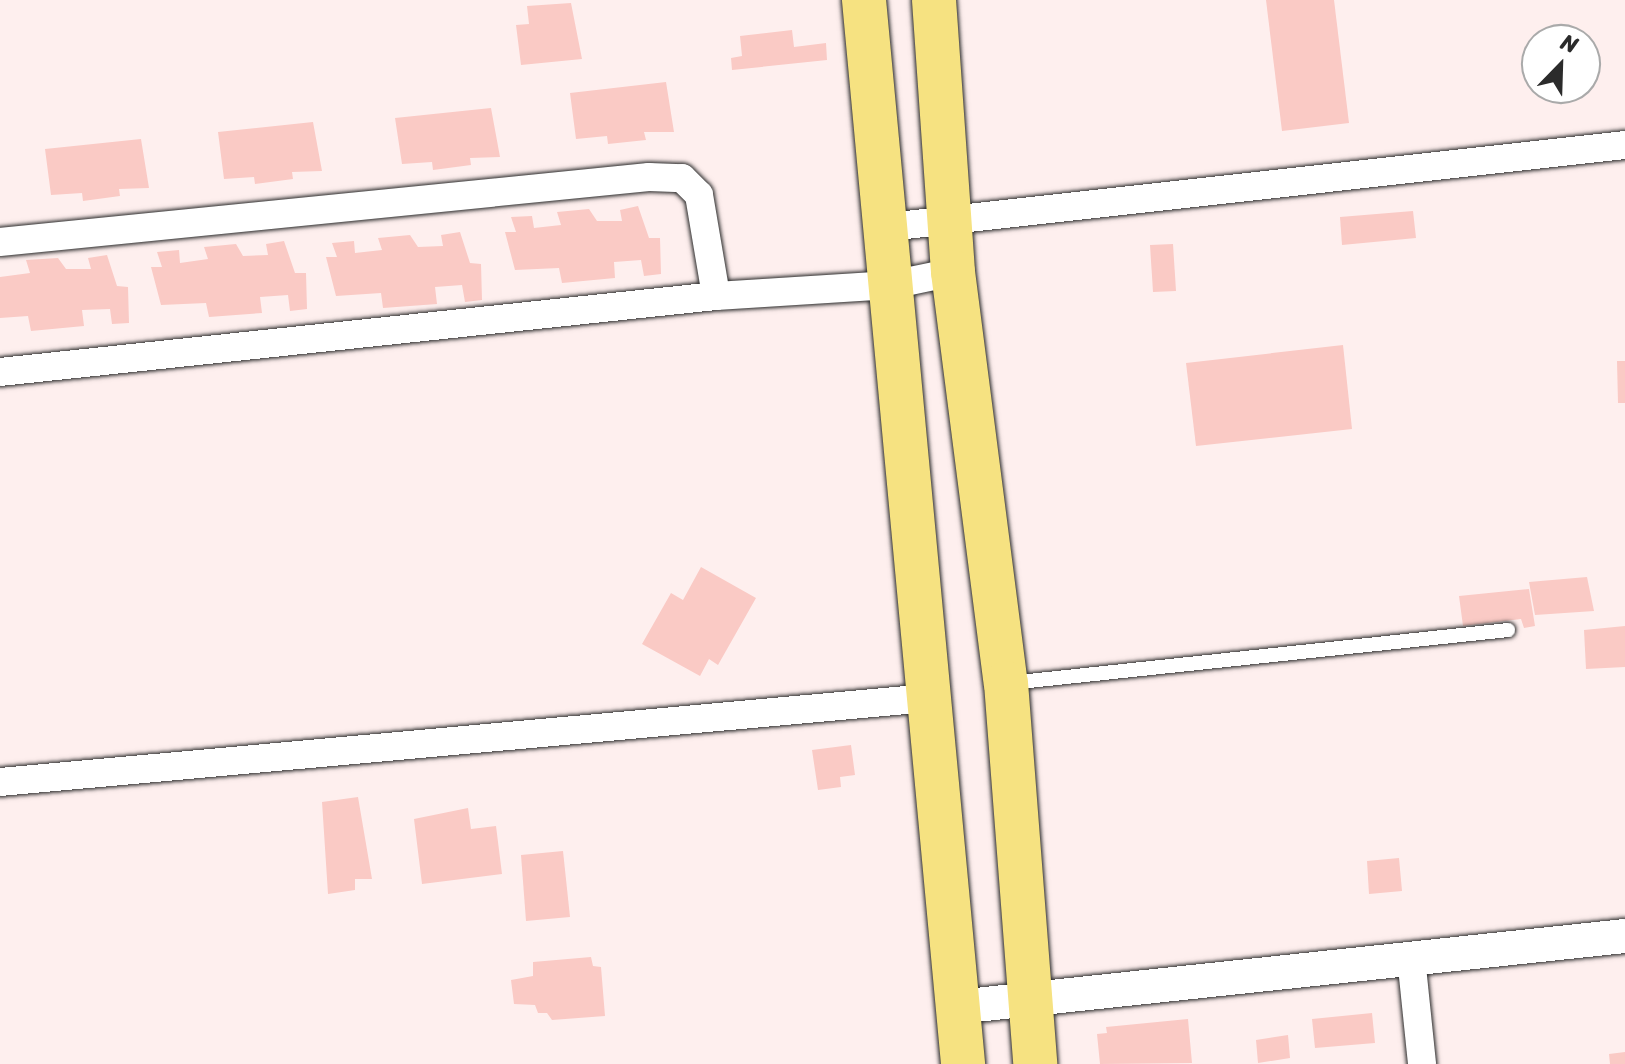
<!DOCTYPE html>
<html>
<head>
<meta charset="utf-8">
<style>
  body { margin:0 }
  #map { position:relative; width:1625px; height:1064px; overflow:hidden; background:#feefee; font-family:Sriracha,sans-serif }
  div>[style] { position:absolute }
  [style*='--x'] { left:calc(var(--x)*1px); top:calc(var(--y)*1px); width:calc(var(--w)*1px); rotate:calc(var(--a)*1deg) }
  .building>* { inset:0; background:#facac5 }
  .roads { filter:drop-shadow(0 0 2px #2b2b2b) drop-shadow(0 0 2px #2b2b2b) }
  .service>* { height:14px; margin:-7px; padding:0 7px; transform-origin:7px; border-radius:7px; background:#fff }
  .minor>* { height:28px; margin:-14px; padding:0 14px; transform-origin:14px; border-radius:14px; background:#fff }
  .tertiary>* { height:34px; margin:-17px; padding:0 17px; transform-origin:17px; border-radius:17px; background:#fff }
  .trunk>* { height:44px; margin:-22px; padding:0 22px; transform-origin:22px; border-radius:22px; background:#f6e281 }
  span { translate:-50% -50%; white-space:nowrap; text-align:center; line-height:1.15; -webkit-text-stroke:6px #fff; paint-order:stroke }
  .north { position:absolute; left:1521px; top:24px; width:80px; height:80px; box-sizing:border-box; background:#fff; border:2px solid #aaa; border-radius:50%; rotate:23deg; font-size:22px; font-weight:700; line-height:32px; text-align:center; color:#2b2b2b }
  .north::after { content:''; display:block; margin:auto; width:28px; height:36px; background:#2b2b2b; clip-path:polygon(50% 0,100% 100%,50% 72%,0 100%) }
</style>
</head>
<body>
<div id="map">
  <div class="building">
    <div style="clip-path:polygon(1266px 0,1334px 0,1349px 123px,1282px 131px)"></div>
    <div style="clip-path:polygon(571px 3px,582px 59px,521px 65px,516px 25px,529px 24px,527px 6px)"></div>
    <div style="clip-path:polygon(792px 30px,794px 47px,826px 43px,827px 60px,732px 70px,731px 58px,742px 56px,740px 36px)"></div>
    <div style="clip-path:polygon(666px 82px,674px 132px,644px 132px,646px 140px,608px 144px,607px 136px,576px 139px,570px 93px)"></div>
    <div style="clip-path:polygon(491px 108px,500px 157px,470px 158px,471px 165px,433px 170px,432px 162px,402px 164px,395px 118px)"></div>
    <div style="clip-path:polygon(313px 122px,322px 171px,292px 172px,293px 179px,255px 184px,254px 177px,224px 179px,218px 132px)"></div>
    <div style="clip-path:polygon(141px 139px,149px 188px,119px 189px,120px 196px,83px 201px,82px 193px,51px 195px,45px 149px)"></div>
    <div style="clip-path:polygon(638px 206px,649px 238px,660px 238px,661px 274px,644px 276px,641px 260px,614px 262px,615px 278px,562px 283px,559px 268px,515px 270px,505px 232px,516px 232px,511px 217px,532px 216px,534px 228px,561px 225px,557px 212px,589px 209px,597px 221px,622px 221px,620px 210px)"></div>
    <div style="clip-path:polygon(1413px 211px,1416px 238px,1342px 245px,1340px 217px)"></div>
    <div style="clip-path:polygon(460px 232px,470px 263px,481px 264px,482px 300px,465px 302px,462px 285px,435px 287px,437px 304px,383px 308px,381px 293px,336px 296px,326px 257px,337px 257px,332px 243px,354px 241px,355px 253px,382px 250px,378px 238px,410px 235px,418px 247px,443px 246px,441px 235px)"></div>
    <div style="clip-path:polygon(284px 241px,295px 273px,306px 273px,307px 309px,290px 311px,288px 295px,260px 297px,262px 313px,209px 317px,206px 303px,161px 305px,151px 267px,162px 267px,157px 252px,179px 250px,180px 263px,208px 259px,204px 247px,236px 244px,243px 256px,268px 255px,266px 244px)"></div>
    <div style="clip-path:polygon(1173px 244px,1176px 291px,1153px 292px,1150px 245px)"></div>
    <div style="clip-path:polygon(107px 255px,117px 286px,128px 287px,129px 323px,112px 324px,110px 309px,82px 310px,84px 326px,31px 331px,28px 316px,0 318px,0 277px,30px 273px,26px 260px,58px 258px,66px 269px,91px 269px,88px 258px)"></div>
    <div style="clip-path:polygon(1343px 345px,1352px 429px,1196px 446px,1186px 363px)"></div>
    <div style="clip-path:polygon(1617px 361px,1625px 361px,1625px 403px,1618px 403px)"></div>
    <div style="clip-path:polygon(701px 567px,756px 598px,718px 665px,709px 659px,700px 676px,642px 644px,671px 593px,683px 600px)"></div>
    <div style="clip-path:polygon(1587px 577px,1594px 611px,1535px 615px,1529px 582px)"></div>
    <div style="clip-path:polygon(1529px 589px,1535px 626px,1524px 628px,1521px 619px,1463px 626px,1459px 596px)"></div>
    <div style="clip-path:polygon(1625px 626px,1625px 667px,1586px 669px,1584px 630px)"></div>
    <div style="clip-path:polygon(851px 745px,855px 775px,840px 777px,841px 787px,818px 790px,812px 750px)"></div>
    <div style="clip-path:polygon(358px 797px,372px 879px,355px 879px,355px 890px,328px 894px,322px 802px)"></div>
    <div style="clip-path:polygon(468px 808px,471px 829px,496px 826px,502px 874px,422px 884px,414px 819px)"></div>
    <div style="clip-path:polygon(563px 851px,570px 917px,526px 921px,521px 855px)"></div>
    <div style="clip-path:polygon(1399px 858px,1402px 891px,1369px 894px,1367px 861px)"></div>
    <div style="clip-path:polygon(591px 957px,593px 966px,601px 967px,605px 1016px,552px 1020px,547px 1013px,538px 1013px,535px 1005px,514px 1004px,511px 980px,533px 976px,533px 962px)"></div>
    <div style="clip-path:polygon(1372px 1013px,1375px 1043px,1315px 1048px,1312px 1019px)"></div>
    <div style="clip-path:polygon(1188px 1019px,1192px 1063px,1100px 1064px,1097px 1034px,1107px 1033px,1106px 1027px)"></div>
    <div style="clip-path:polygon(1288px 1035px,1290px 1058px,1258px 1063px,1256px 1040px)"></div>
    <div style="clip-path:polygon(1625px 1052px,1625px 1064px,1610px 1064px,1609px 1054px)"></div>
  </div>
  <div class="roads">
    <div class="service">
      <div style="--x:1010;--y:683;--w:501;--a:-6.07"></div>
    </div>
    <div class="minor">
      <div style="--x:888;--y:227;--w:742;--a:-6.35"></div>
      <div style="--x:0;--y:242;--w:652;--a:-5.72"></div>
      <div style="--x:649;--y:177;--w:33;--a:2"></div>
      <div style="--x:682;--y:178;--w:24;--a:45"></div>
      <div style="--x:699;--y:195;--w:102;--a:80.4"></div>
      <div style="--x:0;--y:372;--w:720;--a:-6.06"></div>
      <div style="--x:716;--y:296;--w:175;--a:-3.6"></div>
      <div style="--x:891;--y:285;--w:63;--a:-11.8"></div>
      <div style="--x:0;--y:782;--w:932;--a:-5.17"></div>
      <div style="--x:1411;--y:957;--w:108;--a:84.1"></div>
    </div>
    <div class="tertiary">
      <div style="--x:957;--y:1007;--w:672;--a:-6.07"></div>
    </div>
    <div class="trunk">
      <div style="--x:864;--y:0;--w:1069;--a:84.68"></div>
      <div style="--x:934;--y:0;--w:273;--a:86"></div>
      <div style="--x:953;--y:272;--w:414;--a:82.7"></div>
      <div style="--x:1006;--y:683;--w:382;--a:85.6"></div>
    </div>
  </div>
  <div class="north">N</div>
</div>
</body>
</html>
